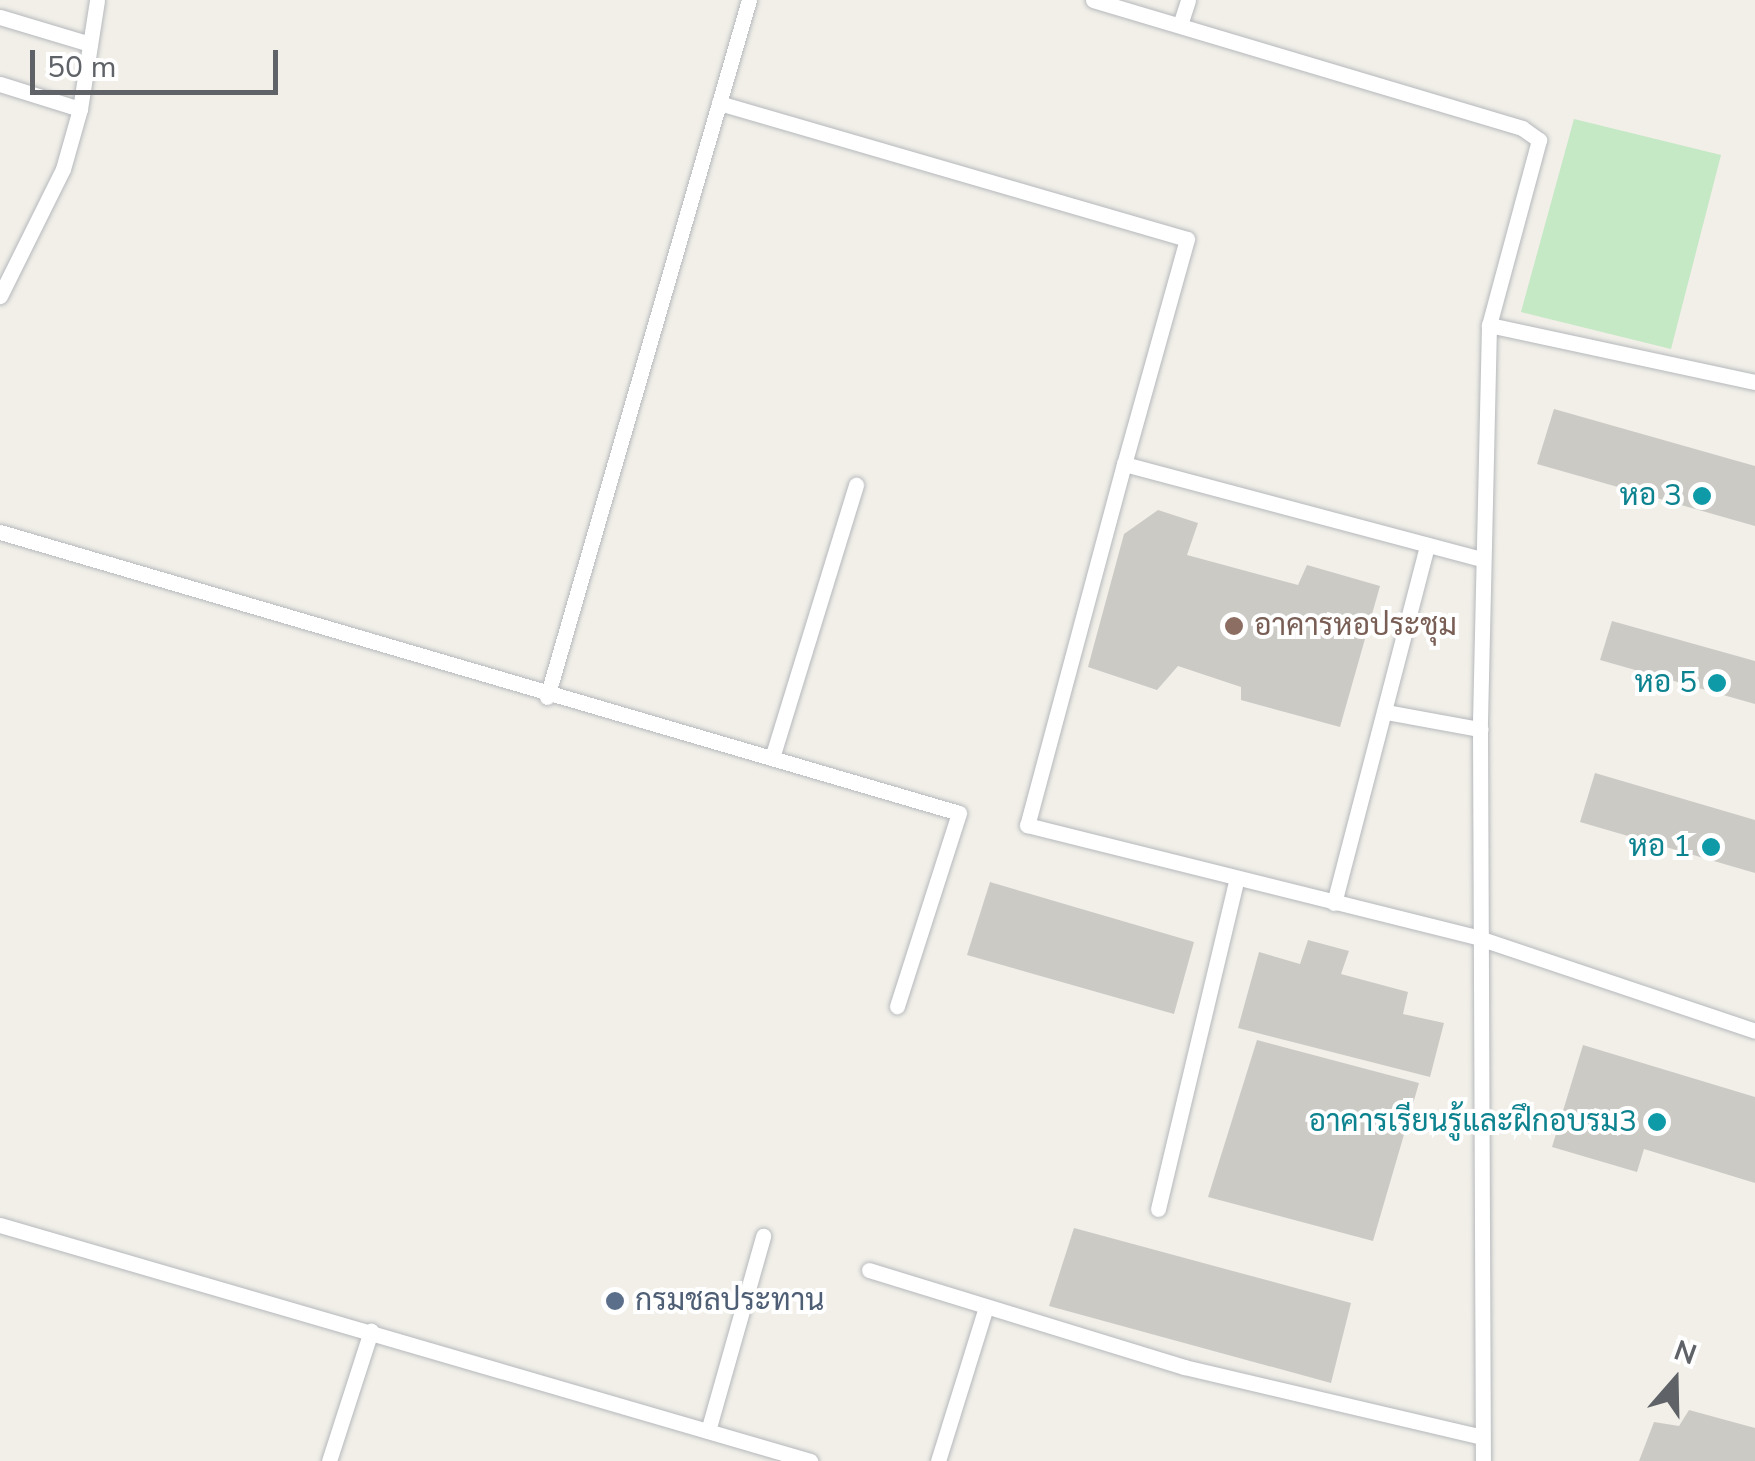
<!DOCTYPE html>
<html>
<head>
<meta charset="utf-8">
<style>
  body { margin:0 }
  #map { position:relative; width:1755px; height:1461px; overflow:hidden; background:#f1efe8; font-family:"Nunito Sans",Sarabun,sans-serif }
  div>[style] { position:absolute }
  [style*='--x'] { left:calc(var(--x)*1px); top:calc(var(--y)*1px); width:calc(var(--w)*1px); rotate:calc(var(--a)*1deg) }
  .green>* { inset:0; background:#c5e8c5 }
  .building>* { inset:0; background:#cccac5 }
  .roads { filter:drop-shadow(0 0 2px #b5b8bc) drop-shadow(0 0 2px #b5b8bc) }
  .lane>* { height:15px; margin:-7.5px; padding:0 7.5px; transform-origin:7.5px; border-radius:7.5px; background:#fff }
  .dots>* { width:28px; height:28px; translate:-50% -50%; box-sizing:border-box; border:5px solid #fff; border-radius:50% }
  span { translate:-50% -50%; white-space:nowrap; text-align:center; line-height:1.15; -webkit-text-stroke:8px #fff; paint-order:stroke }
  .culture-label { font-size:30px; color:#0d838f }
  .right { translate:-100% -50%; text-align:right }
  .education-label { font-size:30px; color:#785e54 }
  .left { translate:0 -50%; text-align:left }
  .service-label { font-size:30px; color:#4e5e75 }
  .north { position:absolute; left:1625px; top:1331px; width:100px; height:100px; -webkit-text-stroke:8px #fff; paint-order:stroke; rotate:20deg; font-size:28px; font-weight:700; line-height:40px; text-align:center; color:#5f6368 }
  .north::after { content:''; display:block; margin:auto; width:35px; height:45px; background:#5f6368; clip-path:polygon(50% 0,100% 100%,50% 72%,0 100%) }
  .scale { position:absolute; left:30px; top:50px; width:248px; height:45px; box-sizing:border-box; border:5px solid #5f6368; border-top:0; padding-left:12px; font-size:30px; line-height:35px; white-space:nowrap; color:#5f6368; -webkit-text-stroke:8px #fff; paint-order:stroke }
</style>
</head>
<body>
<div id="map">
  <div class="green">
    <div style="clip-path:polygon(1574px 119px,1721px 155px,1671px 349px,1521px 312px)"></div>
  </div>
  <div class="building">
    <div style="clip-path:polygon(1554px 409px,1755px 466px,1755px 526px,1537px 464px)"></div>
    <div style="clip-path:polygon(1158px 510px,1198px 523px,1187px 555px,1298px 585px,1307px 565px,1380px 586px,1340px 727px,1241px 700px,1241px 687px,1178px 666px,1157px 690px,1088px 667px,1124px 534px)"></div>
    <div style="clip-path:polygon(1612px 621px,1755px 661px,1755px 704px,1600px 660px)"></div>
    <div style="clip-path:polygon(1595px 773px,1755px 820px,1755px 873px,1580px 822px)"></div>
    <div style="clip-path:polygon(990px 882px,1194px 942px,1174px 1014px,967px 955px)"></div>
    <div style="clip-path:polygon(1308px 940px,1349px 951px,1341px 974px,1408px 992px,1403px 1014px,1444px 1023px,1430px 1077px,1238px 1028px,1259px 952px,1300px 964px)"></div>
    <div style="clip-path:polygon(1257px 1040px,1419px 1083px,1373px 1241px,1208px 1197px)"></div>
    <div style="clip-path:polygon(1583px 1045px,1755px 1097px,1755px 1183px,1644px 1149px,1637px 1172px,1552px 1147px)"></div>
    <div style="clip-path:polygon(1074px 1228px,1351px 1303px,1331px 1383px,1049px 1306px)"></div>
    <div style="clip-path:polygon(1689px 1410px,1755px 1428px,1755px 1461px,1639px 1461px,1654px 1422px,1679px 1426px)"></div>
  </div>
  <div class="roads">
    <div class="lane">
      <div style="--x:1093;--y:0;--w:448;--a:16.6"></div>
      <div style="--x:1522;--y:128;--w:21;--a:35"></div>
      <div style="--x:1539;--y:140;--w:192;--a:105.1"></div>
      <div style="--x:1489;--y:325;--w:404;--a:91.3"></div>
      <div style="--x:1480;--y:729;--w:732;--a:89.77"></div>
      <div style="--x:0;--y:17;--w:94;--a:16.7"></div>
      <div style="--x:1180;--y:25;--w:26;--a:-72"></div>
      <div style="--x:0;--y:84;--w:84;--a:17.4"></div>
      <div style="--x:80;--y:109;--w:62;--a:105.8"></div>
      <div style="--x:63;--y:169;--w:142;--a:116.4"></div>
      <div style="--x:719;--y:103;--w:487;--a:16.2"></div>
      <div style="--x:1187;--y:239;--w:234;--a:105.6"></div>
      <div style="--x:1124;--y:464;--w:370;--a:14.9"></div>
      <div style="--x:80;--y:109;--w:110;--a:-81.1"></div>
      <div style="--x:1489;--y:325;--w:272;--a:12.1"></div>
      <div style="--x:1124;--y:464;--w:374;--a:105"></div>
      <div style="--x:1027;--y:825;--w:466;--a:14"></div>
      <div style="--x:1479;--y:938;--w:291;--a:18.6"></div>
      <div style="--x:0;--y:532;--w:999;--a:16.33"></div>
      <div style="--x:959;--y:813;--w:203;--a:107.8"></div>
      <div style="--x:547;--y:697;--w:726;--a:-73.84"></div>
      <div style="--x:1386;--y:712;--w:96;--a:10.3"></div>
      <div style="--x:772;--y:758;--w:286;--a:-72.9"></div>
      <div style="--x:1334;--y:903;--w:370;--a:-75.4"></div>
      <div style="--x:1158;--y:1209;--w:340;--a:-76.6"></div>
      <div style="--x:0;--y:1225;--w:844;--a:16.24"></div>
      <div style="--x:869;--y:1270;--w:330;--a:17.1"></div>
      <div style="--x:1184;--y:1367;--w:306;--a:13.2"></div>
      <div style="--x:708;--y:1431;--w:203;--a:-74.2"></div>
      <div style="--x:329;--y:1461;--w:137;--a:-72.1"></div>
      <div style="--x:938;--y:1461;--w:161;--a:-72.7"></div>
    </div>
  </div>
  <div class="dots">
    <div style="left:1702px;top:496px;background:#0f9aa8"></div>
    <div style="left:1234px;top:626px;background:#8d6e63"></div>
    <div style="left:1717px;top:683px;background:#0f9aa8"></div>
    <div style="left:1711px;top:847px;background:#0f9aa8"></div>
    <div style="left:1657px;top:1122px;background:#0f9aa8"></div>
    <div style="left:615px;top:1301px;background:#5c6f8a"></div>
  </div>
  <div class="culture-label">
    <span class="right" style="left:1682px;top:496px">หอ 3</span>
    <span class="right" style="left:1697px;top:683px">หอ 5</span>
    <span class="right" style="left:1691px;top:847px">หอ 1</span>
    <span class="right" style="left:1637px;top:1122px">อาคารเรียนรู้และฝึกอบรม3</span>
  </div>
  <div class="education-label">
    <span class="left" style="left:1254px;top:626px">อาคารหอประชุม</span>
  </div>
  <div class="service-label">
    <span class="left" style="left:635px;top:1301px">กรมชลประทาน</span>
  </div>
  <div class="north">N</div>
  <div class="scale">50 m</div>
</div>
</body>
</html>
